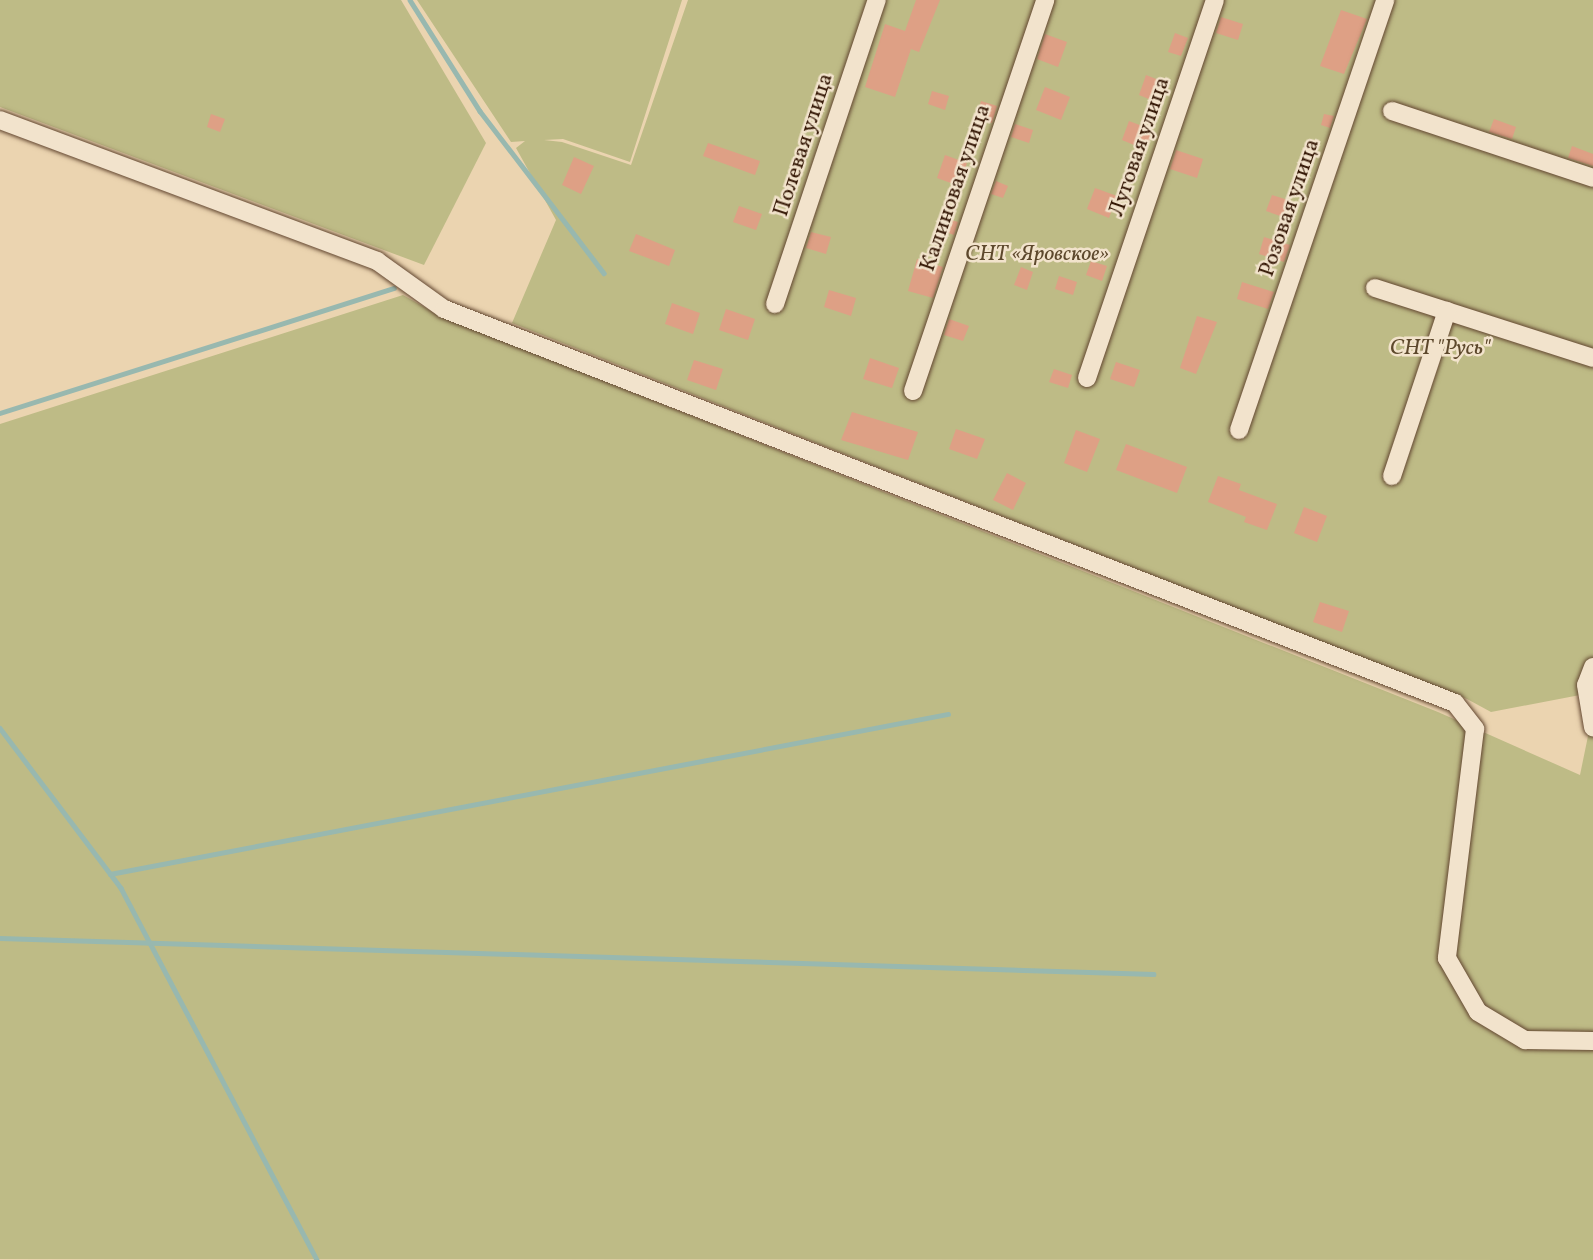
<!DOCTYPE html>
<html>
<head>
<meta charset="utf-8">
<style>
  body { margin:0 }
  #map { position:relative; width:1593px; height:1260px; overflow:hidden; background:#ebd4b0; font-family:Vollkorn,serif }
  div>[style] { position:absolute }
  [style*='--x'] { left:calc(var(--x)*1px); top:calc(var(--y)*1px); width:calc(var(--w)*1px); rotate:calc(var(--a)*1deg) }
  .green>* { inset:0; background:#bebb86 }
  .stream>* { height:4.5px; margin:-2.25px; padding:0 2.25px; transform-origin:2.25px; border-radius:2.25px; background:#98b8af }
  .building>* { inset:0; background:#dea085 }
  .roads { filter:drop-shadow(0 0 2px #624630) drop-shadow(0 0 2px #624630) }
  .minor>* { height:18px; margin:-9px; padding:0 9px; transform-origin:9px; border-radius:9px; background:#f2e3cc }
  span { translate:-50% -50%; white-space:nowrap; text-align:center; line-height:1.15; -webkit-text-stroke:5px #f2e3cc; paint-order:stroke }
  .street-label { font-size:22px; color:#341705 }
  .park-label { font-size:22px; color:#5d482c; font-style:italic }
</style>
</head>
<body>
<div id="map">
  <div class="green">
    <div style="clip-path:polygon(0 0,401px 0,486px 143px,424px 265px,0 107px)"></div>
    <div style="clip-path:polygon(417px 0,682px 0,630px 162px,563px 139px,544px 140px,562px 142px,631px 165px,688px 0,1593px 0,1593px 1260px,0 1259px,0 424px,403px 295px,440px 316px,1438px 712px,1580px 775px,1588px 736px,1580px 695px,1491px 712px,1467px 699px,512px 323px,556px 220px,516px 148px,525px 141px,511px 142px)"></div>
  </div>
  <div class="stream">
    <div style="--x:410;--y:0;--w:131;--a:57.8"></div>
    <div style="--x:480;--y:111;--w:204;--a:52.6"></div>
    <div style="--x:0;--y:413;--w:413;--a:-17.6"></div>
    <div style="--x:0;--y:728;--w:201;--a:52.9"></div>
    <div style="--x:121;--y:888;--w:420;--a:62.2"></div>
    <div style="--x:110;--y:874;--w:853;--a:-10.81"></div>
    <div style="--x:0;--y:938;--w:1154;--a:1.79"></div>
  </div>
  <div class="building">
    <div style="clip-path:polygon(916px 0,940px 0,919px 52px,911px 49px,895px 97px,865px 87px,885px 24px,905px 31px)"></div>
    <div style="clip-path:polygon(1341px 10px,1367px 19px,1344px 74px,1320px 66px)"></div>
    <div style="clip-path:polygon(1221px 17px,1243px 24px,1238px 40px,1216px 33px)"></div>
    <div style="clip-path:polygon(1175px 33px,1188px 38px,1181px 56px,1168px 52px)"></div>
    <div style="clip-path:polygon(1045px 34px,1067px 42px,1058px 67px,1037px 59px)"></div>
    <div style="clip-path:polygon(1146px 75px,1169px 84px,1161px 104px,1139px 95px)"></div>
    <div style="clip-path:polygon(1045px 87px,1070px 97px,1061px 120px,1036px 110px)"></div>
    <div style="clip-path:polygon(932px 91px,949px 96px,945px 110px,928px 104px)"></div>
    <div style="clip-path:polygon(981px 101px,997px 106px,992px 123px,976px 118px)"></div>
    <div style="clip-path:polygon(211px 114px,225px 119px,220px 132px,207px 127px)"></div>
    <div style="clip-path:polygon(1324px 114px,1334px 116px,1330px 128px,1321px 125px)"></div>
    <div style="clip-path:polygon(1494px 119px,1516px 127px,1512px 139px,1489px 132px)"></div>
    <div style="clip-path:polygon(1129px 121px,1153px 130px,1146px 150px,1122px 140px)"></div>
    <div style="clip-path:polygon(1015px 124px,1033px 130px,1029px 143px,1011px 137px)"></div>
    <div style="clip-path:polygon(708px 143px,760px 161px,755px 175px,703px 156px)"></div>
    <div style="clip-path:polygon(1572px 146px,1593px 154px,1593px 166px,1568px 158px)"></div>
    <div style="clip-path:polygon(1176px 150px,1203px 159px,1197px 178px,1170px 169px)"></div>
    <div style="clip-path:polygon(945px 155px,967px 163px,959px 186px,937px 178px)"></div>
    <div style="clip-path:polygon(574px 157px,594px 166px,581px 194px,562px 185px)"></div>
    <div style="clip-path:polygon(996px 181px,1008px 186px,1003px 198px,991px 194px)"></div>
    <div style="clip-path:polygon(1095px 188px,1117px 196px,1109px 218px,1087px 209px)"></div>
    <div style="clip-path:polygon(1272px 195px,1288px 200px,1283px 217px,1266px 211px)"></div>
    <div style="clip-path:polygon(739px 206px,762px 214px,756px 230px,733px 222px)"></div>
    <div style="clip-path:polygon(942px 217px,958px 222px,954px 235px,937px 229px)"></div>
    <div style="clip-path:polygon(811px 232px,831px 237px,826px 254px,806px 248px)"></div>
    <div style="clip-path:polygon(636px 234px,675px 250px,669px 266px,629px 251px)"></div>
    <div style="clip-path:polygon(1264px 237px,1290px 245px,1284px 262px,1259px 254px)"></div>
    <div style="clip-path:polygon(917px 259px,943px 267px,933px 298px,908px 291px)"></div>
    <div style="clip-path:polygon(1091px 261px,1107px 266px,1102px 281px,1086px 275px)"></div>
    <div style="clip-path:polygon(1021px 267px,1033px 272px,1027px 290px,1014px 285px)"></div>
    <div style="clip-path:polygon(1059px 276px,1077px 282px,1073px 295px,1055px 289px)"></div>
    <div style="clip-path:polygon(1242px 282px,1274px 292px,1268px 309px,1237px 299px)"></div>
    <div style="clip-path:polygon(829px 290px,856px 298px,851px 316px,824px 307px)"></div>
    <div style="clip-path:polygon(672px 303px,700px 313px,693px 334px,665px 324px)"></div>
    <div style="clip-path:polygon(726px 309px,755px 319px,748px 340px,719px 330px)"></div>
    <div style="clip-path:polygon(1197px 316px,1217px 322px,1196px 374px,1180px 368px)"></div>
    <div style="clip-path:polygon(949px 319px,969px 326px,963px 341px,944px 335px)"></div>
    <div style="clip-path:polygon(870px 358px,899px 368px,892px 388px,863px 379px)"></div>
    <div style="clip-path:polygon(694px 360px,723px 369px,716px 390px,687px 380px)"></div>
    <div style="clip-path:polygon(1116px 362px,1140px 370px,1134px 387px,1110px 379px)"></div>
    <div style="clip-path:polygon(1054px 369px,1072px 375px,1068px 388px,1049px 382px)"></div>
    <div style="clip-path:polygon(852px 412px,918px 432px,908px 460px,841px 440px)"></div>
    <div style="clip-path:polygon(956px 429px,985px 439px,977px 459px,949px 449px)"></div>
    <div style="clip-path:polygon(1076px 430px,1100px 439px,1087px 472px,1064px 463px)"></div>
    <div style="clip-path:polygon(1126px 444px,1187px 467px,1177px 493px,1116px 470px)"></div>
    <div style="clip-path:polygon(1007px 473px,1026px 483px,1013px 510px,993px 500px)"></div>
    <div style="clip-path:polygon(1218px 476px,1241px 484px,1239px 490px,1277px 504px,1267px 530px,1244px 522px,1246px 517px,1208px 502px)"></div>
    <div style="clip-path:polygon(1304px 507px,1327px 516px,1317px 542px,1294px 533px)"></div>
    <div style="clip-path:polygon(1320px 602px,1349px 611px,1342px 632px,1313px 622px)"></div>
  </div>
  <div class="roads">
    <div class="minor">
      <div style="--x:1392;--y:111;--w:212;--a:18.4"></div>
      <div style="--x:0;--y:120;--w:403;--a:20.5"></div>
      <div style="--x:377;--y:261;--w:82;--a:35.6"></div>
      <div style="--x:444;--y:309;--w:1085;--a:21.29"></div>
      <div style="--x:1455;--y:703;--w:33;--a:52"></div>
      <div style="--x:1475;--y:729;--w:231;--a:97"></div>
      <div style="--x:1447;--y:958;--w:62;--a:60.1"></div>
      <div style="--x:1478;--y:1012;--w:55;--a:30.8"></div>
      <div style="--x:1525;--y:1040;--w:68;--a:0.8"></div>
      <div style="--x:1375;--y:288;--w:229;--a:17.8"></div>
      <div style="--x:775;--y:304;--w:321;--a:-71.5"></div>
      <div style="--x:1087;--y:378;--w:399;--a:-71.3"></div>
      <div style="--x:913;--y:391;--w:413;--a:-71.3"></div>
      <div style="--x:1239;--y:430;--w:454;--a:-71.2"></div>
      <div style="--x:1392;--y:476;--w:174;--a:-71.6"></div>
      <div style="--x:1593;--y:667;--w:19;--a:111"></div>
      <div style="--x:1586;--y:685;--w:43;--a:80.5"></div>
    </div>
  </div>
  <div class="street-label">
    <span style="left:804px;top:145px;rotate:-72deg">Полевая улица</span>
    <span style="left:1140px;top:147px;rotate:-71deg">Луговая улица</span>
    <span style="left:956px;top:188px;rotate:-71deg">Калиновая улица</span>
    <span style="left:1290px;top:208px;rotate:-71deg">Розовая улица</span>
  </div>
  <div class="park-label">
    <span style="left:1037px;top:255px">СНТ «Яровское»</span>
    <span style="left:1440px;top:349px">СНТ "Русь"</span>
  </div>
</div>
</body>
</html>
